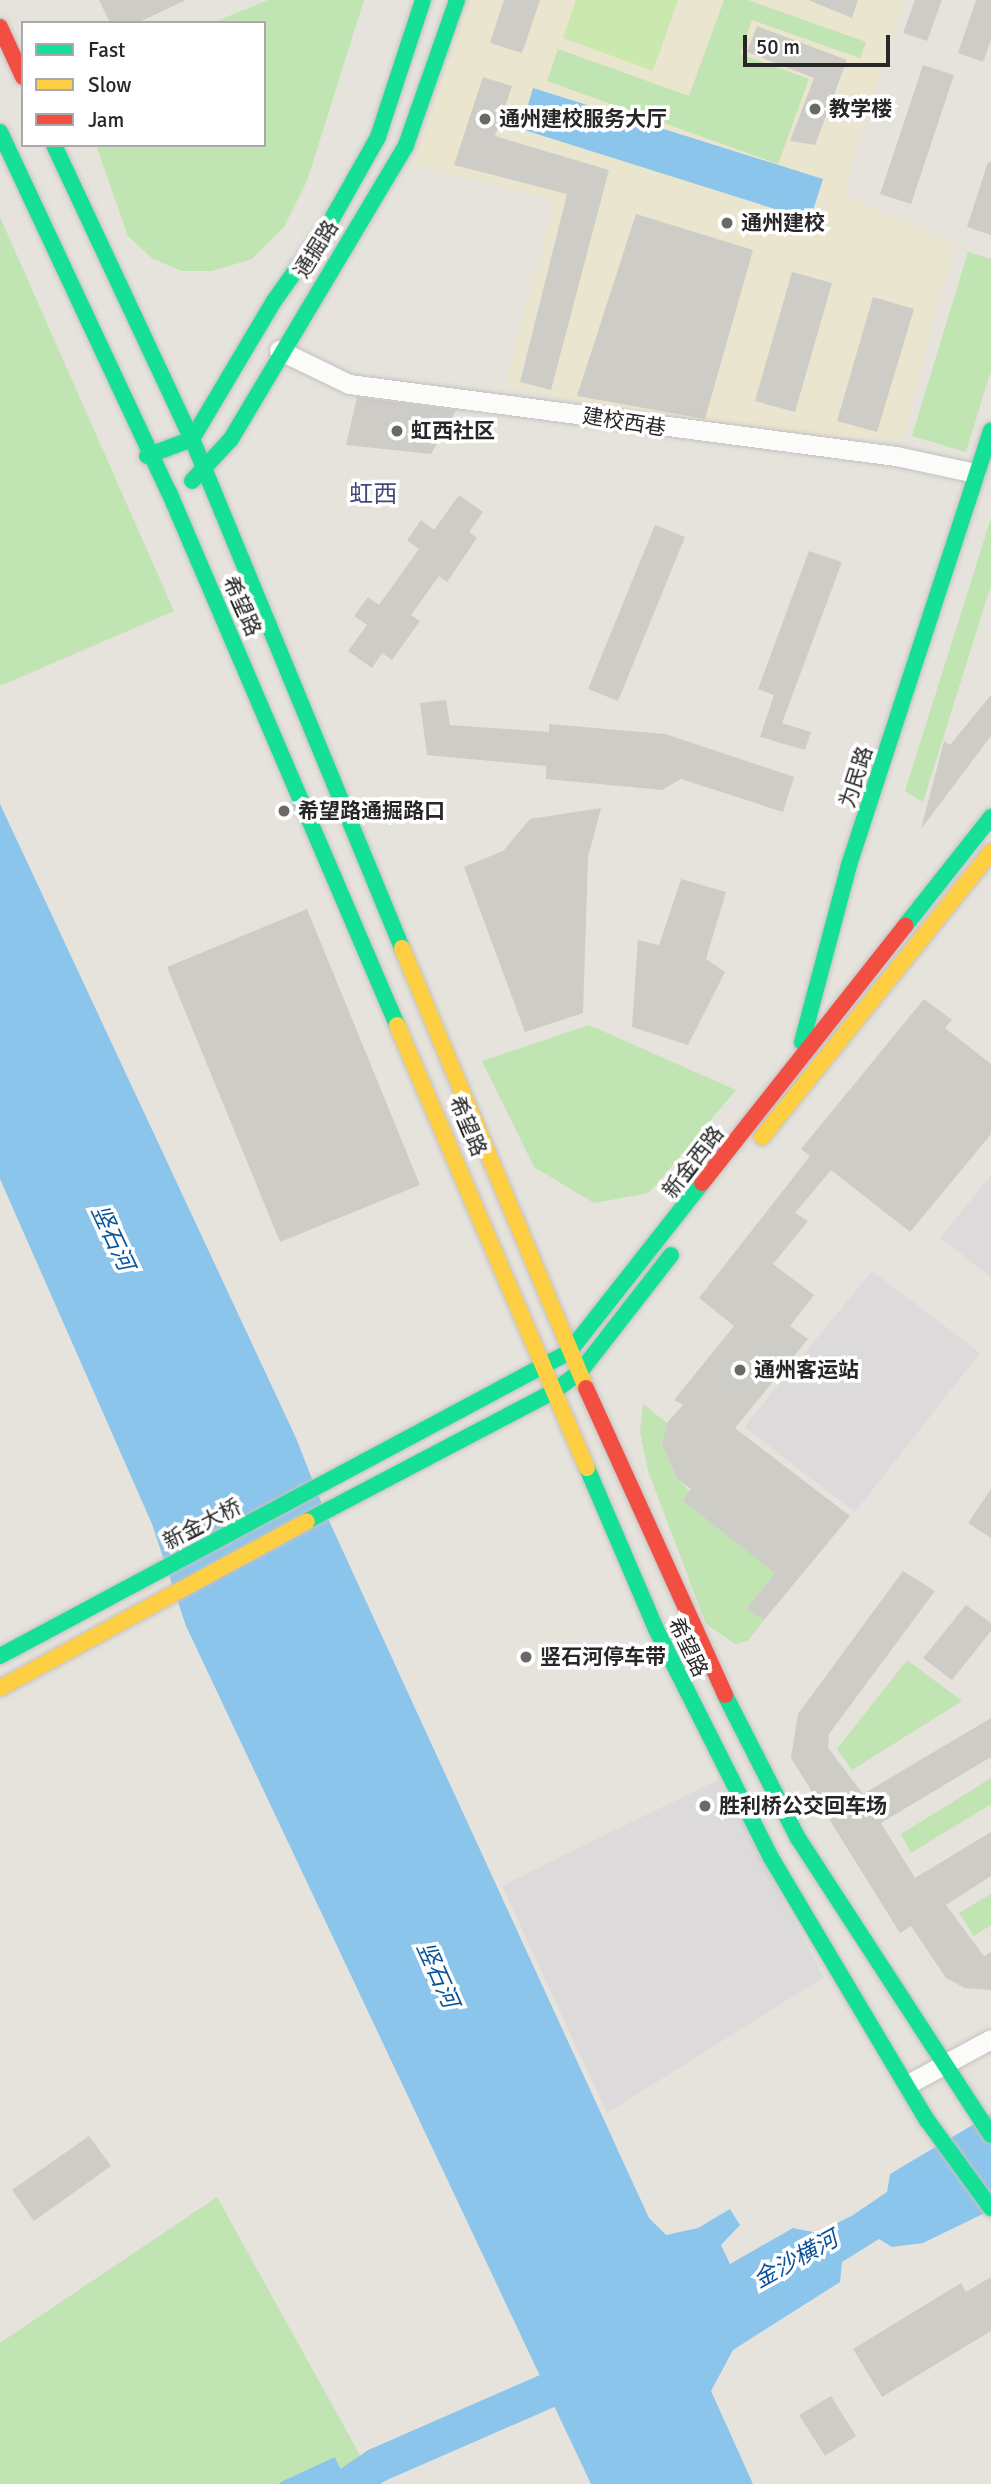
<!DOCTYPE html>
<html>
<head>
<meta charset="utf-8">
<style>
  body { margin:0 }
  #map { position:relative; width:991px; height:2484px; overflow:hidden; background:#e6e3dc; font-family:Signika,"Noto Sans SC",sans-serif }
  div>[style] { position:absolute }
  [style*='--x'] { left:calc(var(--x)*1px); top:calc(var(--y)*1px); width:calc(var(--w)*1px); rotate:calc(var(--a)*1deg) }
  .industrial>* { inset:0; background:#dddadb }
  .education>* { inset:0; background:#eae5cf }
  .green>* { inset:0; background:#c0e4b2 }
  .pitch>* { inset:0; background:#cbe8af }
  .water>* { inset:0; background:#8bc5ec }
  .river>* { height:35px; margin:-17.5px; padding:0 17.5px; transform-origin:17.5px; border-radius:17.5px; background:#8bc5ec }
  .building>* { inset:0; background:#ceccc7 }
  .roads { filter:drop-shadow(0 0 2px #c3c1c2) drop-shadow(0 0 2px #c3c1c2) }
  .street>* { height:19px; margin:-9.5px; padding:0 9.5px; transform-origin:9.5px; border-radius:9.5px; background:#fbfbfa }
  .fast>* { height:16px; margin:-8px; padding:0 8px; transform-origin:8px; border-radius:8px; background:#16e098 }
  .slow>* { height:16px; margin:-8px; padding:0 8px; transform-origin:8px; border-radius:8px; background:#ffcf43 }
  .jam>* { height:16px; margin:-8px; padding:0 8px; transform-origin:8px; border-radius:8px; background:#f24e42 }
  .dots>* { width:19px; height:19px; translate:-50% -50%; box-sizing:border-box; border:4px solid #fff; border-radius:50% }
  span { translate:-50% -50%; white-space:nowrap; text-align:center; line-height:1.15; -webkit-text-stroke:7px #fff; paint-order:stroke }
  .poi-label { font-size:21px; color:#272727; font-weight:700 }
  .left { translate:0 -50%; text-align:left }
  .street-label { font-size:21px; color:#272727 }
  .water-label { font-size:23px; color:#07529a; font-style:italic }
  .quarter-label { font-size:24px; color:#464879 }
  .legend { position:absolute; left:21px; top:21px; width:245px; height:126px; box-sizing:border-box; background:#fff; border:2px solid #a9a9a9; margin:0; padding:9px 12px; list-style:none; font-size:21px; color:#272727 }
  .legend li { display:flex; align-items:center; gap:14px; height:35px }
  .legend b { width:35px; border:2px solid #a9a9a9 }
  .scale { position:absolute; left:743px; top:35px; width:147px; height:32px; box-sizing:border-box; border:4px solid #272727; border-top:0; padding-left:9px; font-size:21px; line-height:24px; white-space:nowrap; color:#272727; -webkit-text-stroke:5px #fff; paint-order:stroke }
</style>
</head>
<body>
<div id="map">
  <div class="industrial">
    <div style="clip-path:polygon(991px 1175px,991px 1277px,940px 1238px)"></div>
    <div style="clip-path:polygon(872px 1271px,980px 1353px,855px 1512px,744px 1427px)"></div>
    <div style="clip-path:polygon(719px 1779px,824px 1977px,607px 2113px,502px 1886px)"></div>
  </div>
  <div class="education">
    <div style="clip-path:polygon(467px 0,904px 0,843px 194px,955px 245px,902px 441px,703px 427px,504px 386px,555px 201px,413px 163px)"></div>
  </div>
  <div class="green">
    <div style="clip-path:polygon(268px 0,364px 0,307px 181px,284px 227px,252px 259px,212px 271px,182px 271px,153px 259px,128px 236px,96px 145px,264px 145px,264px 23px,212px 23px)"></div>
    <div style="clip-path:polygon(724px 0,748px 0,866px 42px,860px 58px,752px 20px,740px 54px,809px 79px,778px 164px,547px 81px,558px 49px,689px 96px)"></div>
    <div style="clip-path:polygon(0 217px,174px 611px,0 686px)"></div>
    <div style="clip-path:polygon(968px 252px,991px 259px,991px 370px,966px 452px,912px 436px)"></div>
    <div style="clip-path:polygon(991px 518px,991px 585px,923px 802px,905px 791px)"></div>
    <div style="clip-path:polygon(589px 1025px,736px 1090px,649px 1193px,594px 1203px,534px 1167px,482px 1061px)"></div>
    <div style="clip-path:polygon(643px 1404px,667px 1423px,662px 1444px,677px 1479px,775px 1573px,748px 1607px,764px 1620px,748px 1641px,735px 1644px,706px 1624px,648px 1471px,640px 1432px)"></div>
    <div style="clip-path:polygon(907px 1660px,962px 1701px,852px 1770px,837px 1749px)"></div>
    <div style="clip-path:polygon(991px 1778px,991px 1804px,911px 1853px,901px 1834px)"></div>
    <div style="clip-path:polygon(991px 1894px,991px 1925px,974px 1936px,959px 1913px)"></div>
    <div style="clip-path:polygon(217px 2197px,376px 2484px,0 2484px,0 2343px)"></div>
  </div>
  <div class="pitch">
    <div style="clip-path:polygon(576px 0,678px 0,653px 71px,563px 38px)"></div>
  </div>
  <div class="water">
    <div style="clip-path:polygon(533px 88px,823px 179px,810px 220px,521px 129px)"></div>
    <div style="clip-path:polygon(0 804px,296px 1438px,325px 1512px,649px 2218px,666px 2235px,698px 2228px,730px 2209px,740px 2225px,721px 2245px,730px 2264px,793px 2228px,818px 2233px,853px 2215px,887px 2192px,890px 2174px,991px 2114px,991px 2210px,923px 2243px,892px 2247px,879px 2239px,842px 2262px,840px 2282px,733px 2350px,711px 2391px,753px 2484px,591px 2484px,186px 1626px,152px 1524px,0 1179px)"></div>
    <div style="clip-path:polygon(335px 2457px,347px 2484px,279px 2484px,281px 2482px)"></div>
  </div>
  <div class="river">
    <div style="--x:348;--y:2484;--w:34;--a:-34"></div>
    <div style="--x:376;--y:2465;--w:232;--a:-23.6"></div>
  </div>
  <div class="building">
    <div style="clip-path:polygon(99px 0,186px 0,137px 23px,110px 23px)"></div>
    <div style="clip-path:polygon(504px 0,540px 0,522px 53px,490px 43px)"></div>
    <div style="clip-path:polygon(808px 0,858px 0,852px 18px)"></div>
    <div style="clip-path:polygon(915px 0,942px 0,927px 41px,903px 33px)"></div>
    <div style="clip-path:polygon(976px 0,991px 0,991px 40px,983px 62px,958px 53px)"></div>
    <div style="clip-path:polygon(757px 26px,847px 60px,815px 145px,790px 141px,814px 78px,747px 52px)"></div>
    <div style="clip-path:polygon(923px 65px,954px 75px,911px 204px,880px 194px)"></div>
    <div style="clip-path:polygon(483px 77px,512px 86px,495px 136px,609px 170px,551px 390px,520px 382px,567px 194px,454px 165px)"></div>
    <div style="clip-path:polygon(988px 162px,991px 163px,991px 235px,967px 227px)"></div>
    <div style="clip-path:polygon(636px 214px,753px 250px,705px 419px,577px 396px)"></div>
    <div style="clip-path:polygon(792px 272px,832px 283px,795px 412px,755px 401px)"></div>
    <div style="clip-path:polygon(873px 297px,914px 309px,877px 432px,837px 421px)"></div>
    <div style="clip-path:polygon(357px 397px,456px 410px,431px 454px,346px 445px)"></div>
    <div style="clip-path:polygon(459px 495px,483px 512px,469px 532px,477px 538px,447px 582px,439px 576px,411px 615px,420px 621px,392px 660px,382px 653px,372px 668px,348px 651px,367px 625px,354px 616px,368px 597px,379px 605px,419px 549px,407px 540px,421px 520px,434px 530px)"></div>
    <div style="clip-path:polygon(655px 525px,685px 537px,618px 701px,588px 689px)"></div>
    <div style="clip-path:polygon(809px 551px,842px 562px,782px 723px,811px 732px,805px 750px,760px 737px,774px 695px,758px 689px)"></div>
    <div style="clip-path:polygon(991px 695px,991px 736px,921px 829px,944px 741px,950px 745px)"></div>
    <div style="clip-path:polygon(446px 700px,450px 725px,549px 732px,549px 724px,665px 734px,794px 777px,783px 812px,681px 779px,662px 790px,546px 779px,546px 766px,427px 755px,420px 703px)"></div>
    <div style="clip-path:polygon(601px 808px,588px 857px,583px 1013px,525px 1032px,464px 867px,503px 851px,530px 819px)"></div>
    <div style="clip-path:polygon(681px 879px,726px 892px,706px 959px,725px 972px,688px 1045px,632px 1027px,638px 940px,659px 945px)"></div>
    <div style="clip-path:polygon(307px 909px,420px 1185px,280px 1242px,167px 967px)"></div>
    <div style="clip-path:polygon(924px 999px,952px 1020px,945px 1028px,991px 1064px,991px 1134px,910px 1232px,831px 1170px,795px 1213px,808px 1221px,773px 1264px,814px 1295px,790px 1326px,808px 1339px,735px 1428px,850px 1516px,764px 1620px,747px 1608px,775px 1573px,683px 1501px,691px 1489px,677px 1479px,662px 1444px,667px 1423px,683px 1405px,674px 1400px,734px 1326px,699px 1298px,810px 1156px,801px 1149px)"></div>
    <div style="clip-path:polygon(991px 1489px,991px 1538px,968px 1523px)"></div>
    <div style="clip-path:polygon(903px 1571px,935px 1591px,829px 1734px,828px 1748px,863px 1794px,991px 1718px,991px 1757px,881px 1823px,915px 1878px,991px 1832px,991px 1876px,946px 1905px,984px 1956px,991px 1952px,991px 1990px,965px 1988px,946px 1978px,911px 1926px,900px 1933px,791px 1758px,798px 1714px)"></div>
    <div style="clip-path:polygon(966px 1605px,991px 1623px,991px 1631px,952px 1680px,923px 1658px)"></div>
    <div style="clip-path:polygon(89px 2136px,111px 2166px,34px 2221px,12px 2190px)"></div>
    <div style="clip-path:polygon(991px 2277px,991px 2331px,882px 2397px,853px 2349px,961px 2283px,966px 2292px)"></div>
    <div style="clip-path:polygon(831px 2396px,856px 2436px,825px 2456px,799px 2415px)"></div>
  </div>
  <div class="roads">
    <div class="street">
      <div style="--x:279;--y:350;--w:78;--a:25.9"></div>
      <div style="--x:349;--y:384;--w:552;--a:7.5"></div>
      <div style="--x:896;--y:456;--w:81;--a:12.1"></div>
      <div style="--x:908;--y:2084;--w:94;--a:-28.5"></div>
    </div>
    <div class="fast">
      <div style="--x:0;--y:132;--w:398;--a:64.9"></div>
      <div style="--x:169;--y:492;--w:580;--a:66.84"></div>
      <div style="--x:54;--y:145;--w:325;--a:64.9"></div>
      <div style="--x:192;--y:439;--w:551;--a:67.58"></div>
      <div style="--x:147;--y:456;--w:48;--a:-20.7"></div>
      <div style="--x:192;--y:439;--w:161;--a:-59.3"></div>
      <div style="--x:274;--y:301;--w:95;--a:-54.5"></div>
      <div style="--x:329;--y:224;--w:100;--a:-60.6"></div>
      <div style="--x:378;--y:137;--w:144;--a:-71.8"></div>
      <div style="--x:192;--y:481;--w:57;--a:-47.1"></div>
      <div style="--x:231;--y:439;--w:342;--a:-59.2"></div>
      <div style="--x:406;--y:145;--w:154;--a:-70.6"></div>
      <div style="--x:905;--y:926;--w:139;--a:-51.7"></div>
      <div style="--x:802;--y:1042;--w:183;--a:-75.1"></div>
      <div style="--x:849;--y:865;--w:457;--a:-71.9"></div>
      <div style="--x:587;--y:1468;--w:175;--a:66.8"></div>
      <div style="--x:656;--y:1629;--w:254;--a:63.3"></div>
      <div style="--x:770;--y:1856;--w:307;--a:59.3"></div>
      <div style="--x:927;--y:2120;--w:109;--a:54"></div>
      <div style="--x:307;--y:1521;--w:278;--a:-27.7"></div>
      <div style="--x:553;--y:1392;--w:34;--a:-37"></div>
      <div style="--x:580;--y:1372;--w:148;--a:-52.1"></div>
      <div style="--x:0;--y:1656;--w:645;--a:-28.11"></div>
      <div style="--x:569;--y:1352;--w:215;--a:-51.8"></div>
      <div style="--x:725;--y:1695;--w:161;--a:63"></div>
      <div style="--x:798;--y:1838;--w:354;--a:57"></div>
    </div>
    <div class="slow">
      <div style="--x:402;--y:948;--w:477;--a:67.3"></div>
      <div style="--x:397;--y:1025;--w:482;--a:66.8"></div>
      <div style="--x:762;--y:1137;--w:366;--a:-51.2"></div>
      <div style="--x:0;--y:1688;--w:349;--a:-28.5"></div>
    </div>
    <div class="jam">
      <div style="--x:0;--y:27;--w:55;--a:65.3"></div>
      <div style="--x:702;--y:1183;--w:328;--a:-51.7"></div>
      <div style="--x:586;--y:1388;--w:337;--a:65.6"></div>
    </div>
  </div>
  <div class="dots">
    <div style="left:815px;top:109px;background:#6a6966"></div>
    <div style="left:485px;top:119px;background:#6a6966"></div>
    <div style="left:727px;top:223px;background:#6a6966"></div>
    <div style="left:397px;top:431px;background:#6a6966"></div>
    <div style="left:284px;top:811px;background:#6a6966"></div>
    <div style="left:740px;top:1370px;background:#6a6966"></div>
    <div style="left:526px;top:1657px;background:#6a6966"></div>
    <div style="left:705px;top:1806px;background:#6a6966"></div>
  </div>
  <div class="poi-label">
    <span class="left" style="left:829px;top:109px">教学楼</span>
    <span class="left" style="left:499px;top:119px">通州建校服务大厅</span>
    <span class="left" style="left:741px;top:223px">通州建校</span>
    <span class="left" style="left:411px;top:431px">虹西社区</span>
    <span class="left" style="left:298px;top:811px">希望路通掘路口</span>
    <span class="left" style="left:754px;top:1370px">通州客运站</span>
    <span class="left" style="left:540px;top:1657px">竖石河停车带</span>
    <span class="left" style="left:719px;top:1806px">胜利桥公交回车场</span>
  </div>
  <div class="street-label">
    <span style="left:316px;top:249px;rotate:-58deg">通掘路</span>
    <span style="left:624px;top:422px;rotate:9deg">建校西巷</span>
    <span style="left:242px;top:606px;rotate:66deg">希望路</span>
    <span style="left:856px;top:777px;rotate:-72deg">为民路</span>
    <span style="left:468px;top:1126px;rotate:67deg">希望路</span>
    <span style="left:693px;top:1162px;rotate:-52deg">新金西路</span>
    <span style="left:202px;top:1524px;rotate:-27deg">新金大桥</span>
    <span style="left:688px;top:1647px;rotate:64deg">希望路</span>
  </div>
  <div class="water-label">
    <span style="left:112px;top:1238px;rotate:65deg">竖石河</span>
    <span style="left:437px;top:1975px;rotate:66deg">竖石河</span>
    <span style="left:796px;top:2260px;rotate:-29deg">金沙横河</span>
  </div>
  <div class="quarter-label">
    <span style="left:373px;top:495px">虹西</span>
  </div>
  <ul class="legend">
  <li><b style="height:9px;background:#16e098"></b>Fast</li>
  <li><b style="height:9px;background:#ffcf43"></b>Slow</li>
  <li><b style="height:9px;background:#f24e42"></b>Jam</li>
  </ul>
  <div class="scale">50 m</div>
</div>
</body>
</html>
